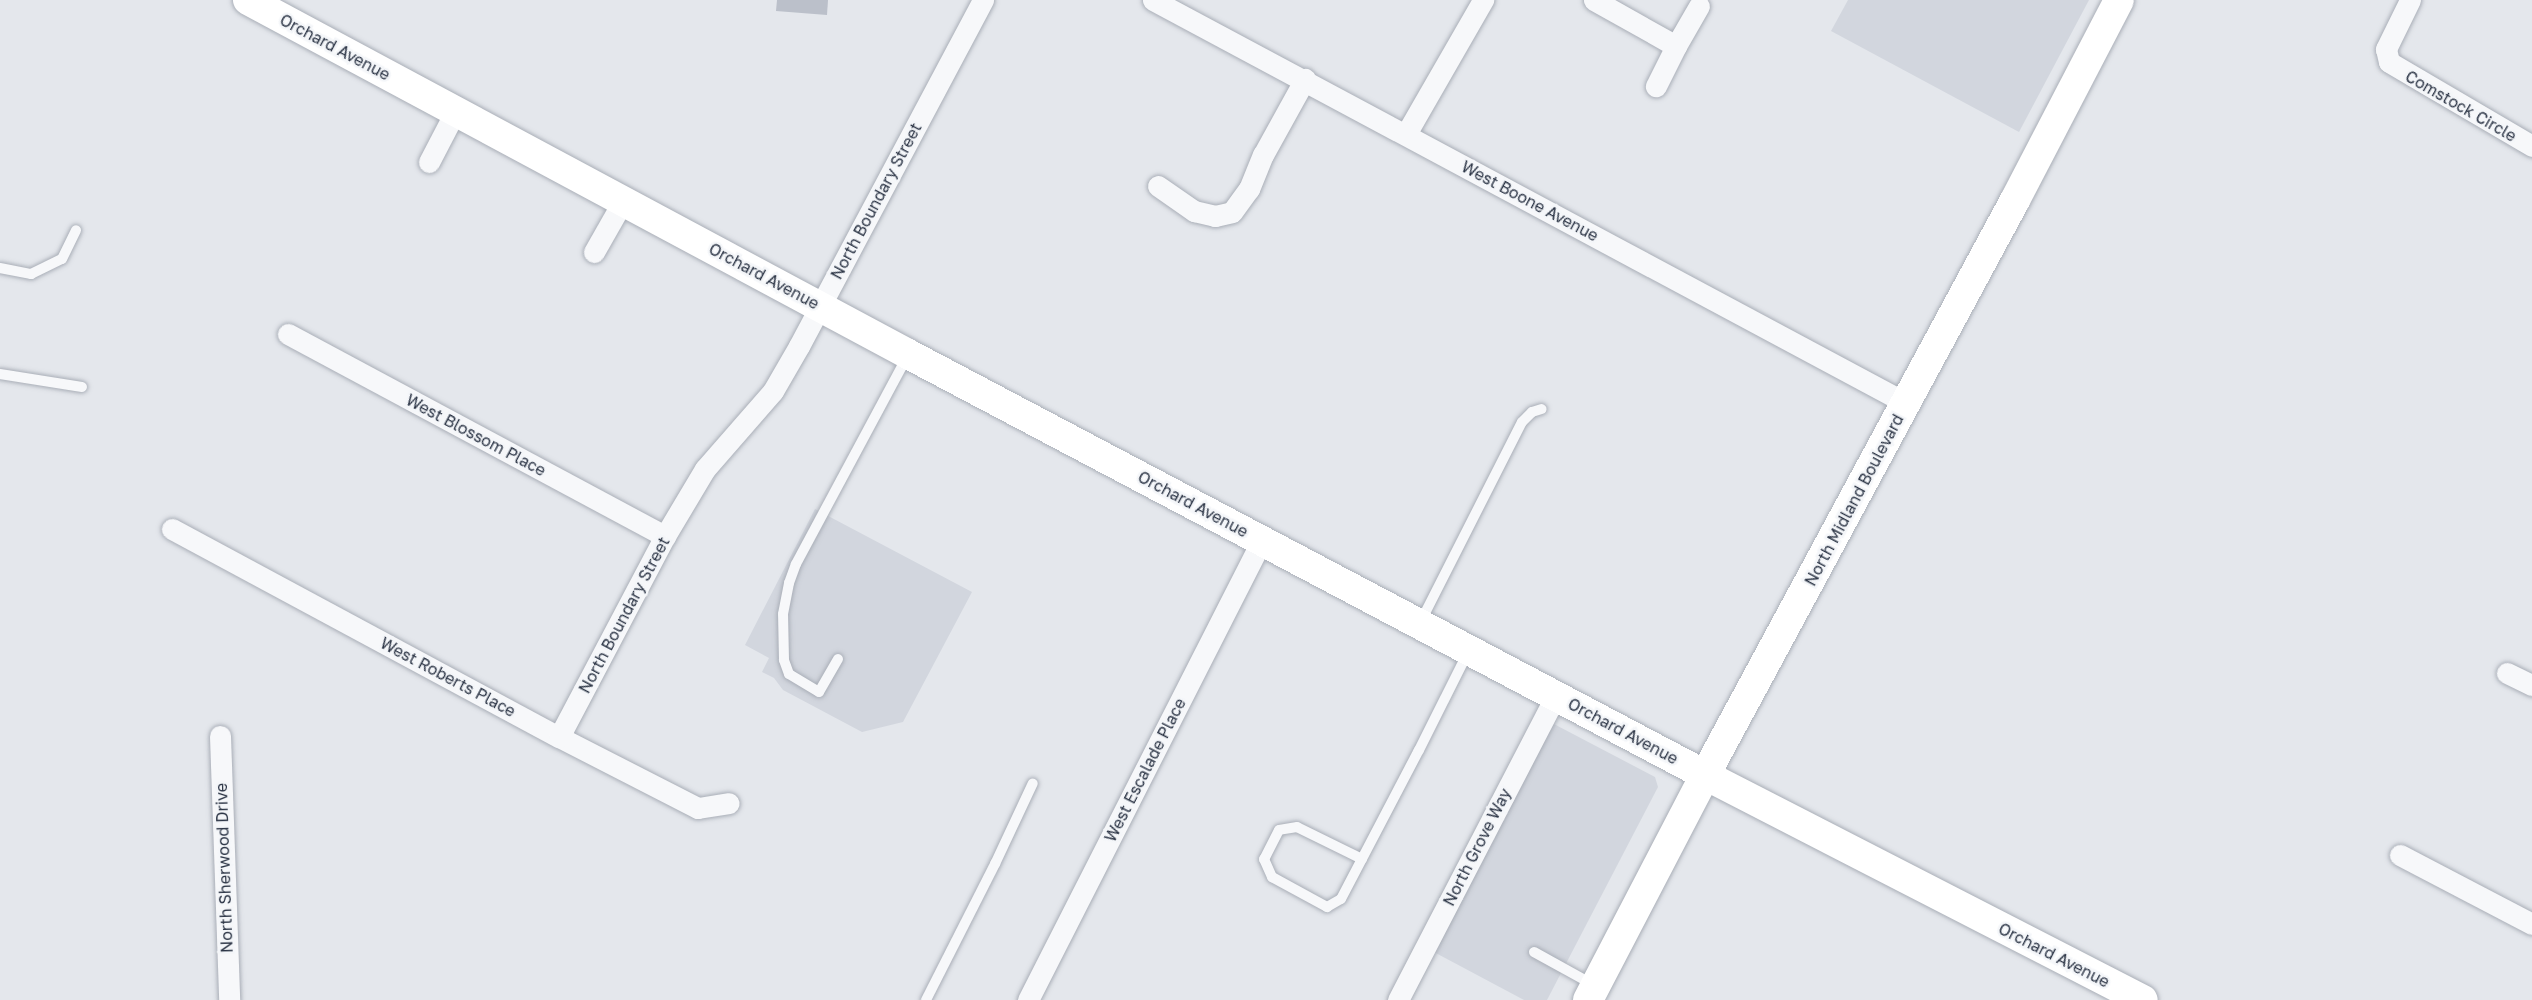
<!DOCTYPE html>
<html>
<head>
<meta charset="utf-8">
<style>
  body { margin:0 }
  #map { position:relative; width:2532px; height:1000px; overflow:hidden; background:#e4e7ec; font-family:"Golos Text",sans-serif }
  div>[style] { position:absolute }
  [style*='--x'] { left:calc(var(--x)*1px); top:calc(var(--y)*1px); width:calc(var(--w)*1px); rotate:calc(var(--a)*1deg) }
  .built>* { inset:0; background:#d2d6de }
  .building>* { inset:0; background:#bbc0ca }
  .roads { filter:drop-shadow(0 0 2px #a9aeb7) drop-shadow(0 0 2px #a9aeb7) }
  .lane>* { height:10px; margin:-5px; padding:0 5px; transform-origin:5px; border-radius:5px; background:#f7f8fa }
  .street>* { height:21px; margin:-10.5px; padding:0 10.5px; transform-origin:10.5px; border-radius:10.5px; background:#f7f8fa }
  .secondary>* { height:30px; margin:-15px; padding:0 15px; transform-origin:15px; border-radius:15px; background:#fff }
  span { translate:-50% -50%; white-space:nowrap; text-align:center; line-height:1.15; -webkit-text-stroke:5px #f4f6f9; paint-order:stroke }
  .street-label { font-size:16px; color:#2b3445 }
</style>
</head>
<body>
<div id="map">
  <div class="built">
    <div style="clip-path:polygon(1848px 0,2089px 0,2019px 132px,1831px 31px)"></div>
    <div style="clip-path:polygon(815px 509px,972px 592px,903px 722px,862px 732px,783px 690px,774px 678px,762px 672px,769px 658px,745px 645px)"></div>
    <div style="clip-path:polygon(1552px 723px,1655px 777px,1658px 787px,1547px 1000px,1524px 1000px,1432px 951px)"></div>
  </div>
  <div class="building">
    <div style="clip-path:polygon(777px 0,828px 0,827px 15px,776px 11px)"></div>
  </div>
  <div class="roads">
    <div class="lane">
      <div style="--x:0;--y:268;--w:32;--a:11"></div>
      <div style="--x:31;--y:274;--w:34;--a:-26"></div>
      <div style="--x:62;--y:259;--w:32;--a:-64"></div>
      <div style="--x:0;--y:374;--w:83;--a:9"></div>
      <div style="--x:1420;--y:623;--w:225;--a:-63.1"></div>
      <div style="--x:1522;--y:422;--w:14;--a:-45"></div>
      <div style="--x:1532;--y:412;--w:10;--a:-17"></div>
      <div style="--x:838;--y:659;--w:38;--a:120"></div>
      <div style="--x:819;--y:692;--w:35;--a:-149"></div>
      <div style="--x:789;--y:674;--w:15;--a:-110"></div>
      <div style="--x:784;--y:660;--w:46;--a:-91.2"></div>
      <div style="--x:783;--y:614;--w:32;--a:-79"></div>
      <div style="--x:789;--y:583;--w:20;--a:-70"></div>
      <div style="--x:796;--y:564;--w:235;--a:-61.8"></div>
      <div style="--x:1362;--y:859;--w:72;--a:-153.8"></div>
      <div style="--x:1297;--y:827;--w:18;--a:171"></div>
      <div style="--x:1279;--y:830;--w:33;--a:117"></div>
      <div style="--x:1264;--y:859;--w:20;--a:66"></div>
      <div style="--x:1272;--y:877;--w:63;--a:28.6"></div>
      <div style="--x:1327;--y:907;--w:16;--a:-30"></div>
      <div style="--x:1341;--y:899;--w:168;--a:-62.4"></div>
      <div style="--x:1419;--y:750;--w:110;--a:-63.4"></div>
      <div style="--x:1534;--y:952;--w:68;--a:28.8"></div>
      <div style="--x:926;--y:1000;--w:153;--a:-63.1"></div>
      <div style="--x:995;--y:864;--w:89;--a:-64.9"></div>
    </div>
    <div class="street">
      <div style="--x:1153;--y:0;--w:854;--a:28.16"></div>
      <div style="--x:1594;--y:0;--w:94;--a:29.3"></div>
      <div style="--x:1676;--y:46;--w:45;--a:116.6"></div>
      <div style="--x:2410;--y:0;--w:55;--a:116.1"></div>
      <div style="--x:2386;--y:49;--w:13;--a:77"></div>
      <div style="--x:2389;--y:62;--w:166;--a:30.4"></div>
      <div style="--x:1676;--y:46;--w:46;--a:-60.1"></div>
      <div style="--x:1406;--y:134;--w:155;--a:-60.1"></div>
      <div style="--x:429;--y:162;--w:56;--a:-62.5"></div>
      <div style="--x:1158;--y:186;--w:44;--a:34.8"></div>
      <div style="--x:1194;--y:211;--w:22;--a:13"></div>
      <div style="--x:1215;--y:216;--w:17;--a:-13"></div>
      <div style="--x:1232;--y:212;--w:29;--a:-54"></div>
      <div style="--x:1249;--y:189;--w:37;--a:-68"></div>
      <div style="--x:1263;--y:155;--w:87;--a:-61.1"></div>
      <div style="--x:594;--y:252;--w:59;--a:-60.4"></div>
      <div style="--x:288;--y:334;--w:428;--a:28.2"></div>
      <div style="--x:172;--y:529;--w:439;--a:28.3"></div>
      <div style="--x:559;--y:737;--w:156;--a:27.1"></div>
      <div style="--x:698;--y:808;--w:31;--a:-9"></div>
      <div style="--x:2507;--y:673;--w:28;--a:26"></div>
      <div style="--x:220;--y:736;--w:264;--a:88"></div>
      <div style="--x:559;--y:737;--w:227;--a:-62.2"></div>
      <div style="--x:665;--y:536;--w:78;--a:-59.2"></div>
      <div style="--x:705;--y:469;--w:103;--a:-48.9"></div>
      <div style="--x:773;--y:391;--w:52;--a:-60"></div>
      <div style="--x:799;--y:346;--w:392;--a:-62"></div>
      <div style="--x:2400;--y:855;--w:149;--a:27.6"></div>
      <div style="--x:1028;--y:1000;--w:516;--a:-63.04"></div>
      <div style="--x:1398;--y:1000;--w:343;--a:-62.6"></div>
    </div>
    <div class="secondary">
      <div style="--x:248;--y:0;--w:749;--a:28.21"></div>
      <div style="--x:908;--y:354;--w:901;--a:27.84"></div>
      <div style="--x:1705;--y:775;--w:492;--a:27.2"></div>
      <div style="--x:1588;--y:1000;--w:254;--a:-62.5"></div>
      <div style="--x:1705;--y:775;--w:653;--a:-61.67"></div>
      <div style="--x:2015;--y:200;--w:225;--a:-62.5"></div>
    </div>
  </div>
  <div class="street-label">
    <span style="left:335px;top:47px;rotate:28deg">Orchard Avenue</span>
    <span style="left:2461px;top:106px;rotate:30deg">Comstock Circle</span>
    <span style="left:876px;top:201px;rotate:-62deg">North Boundary Street</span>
    <span style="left:1530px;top:201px;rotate:28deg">West Boone Avenue</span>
    <span style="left:764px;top:276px;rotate:28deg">Orchard Avenue</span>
    <span style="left:476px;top:435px;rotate:28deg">West Blossom Place</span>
    <span style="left:1854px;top:500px;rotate:-62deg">North Midland Boulevard</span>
    <span style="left:1193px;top:504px;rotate:28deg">Orchard Avenue</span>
    <span style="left:624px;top:615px;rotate:-62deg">North Boundary Street</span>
    <span style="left:448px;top:677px;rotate:28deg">West Roberts Place</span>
    <span style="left:1623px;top:731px;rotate:28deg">Orchard Avenue</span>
    <span style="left:1145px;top:770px;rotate:-63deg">West Escalade Place</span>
    <span style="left:1477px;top:847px;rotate:-63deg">North Grove Way</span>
    <span style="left:224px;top:868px;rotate:-92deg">North Sherwood Drive</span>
    <span style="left:2054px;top:955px;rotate:27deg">Orchard Avenue</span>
  </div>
</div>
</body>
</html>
